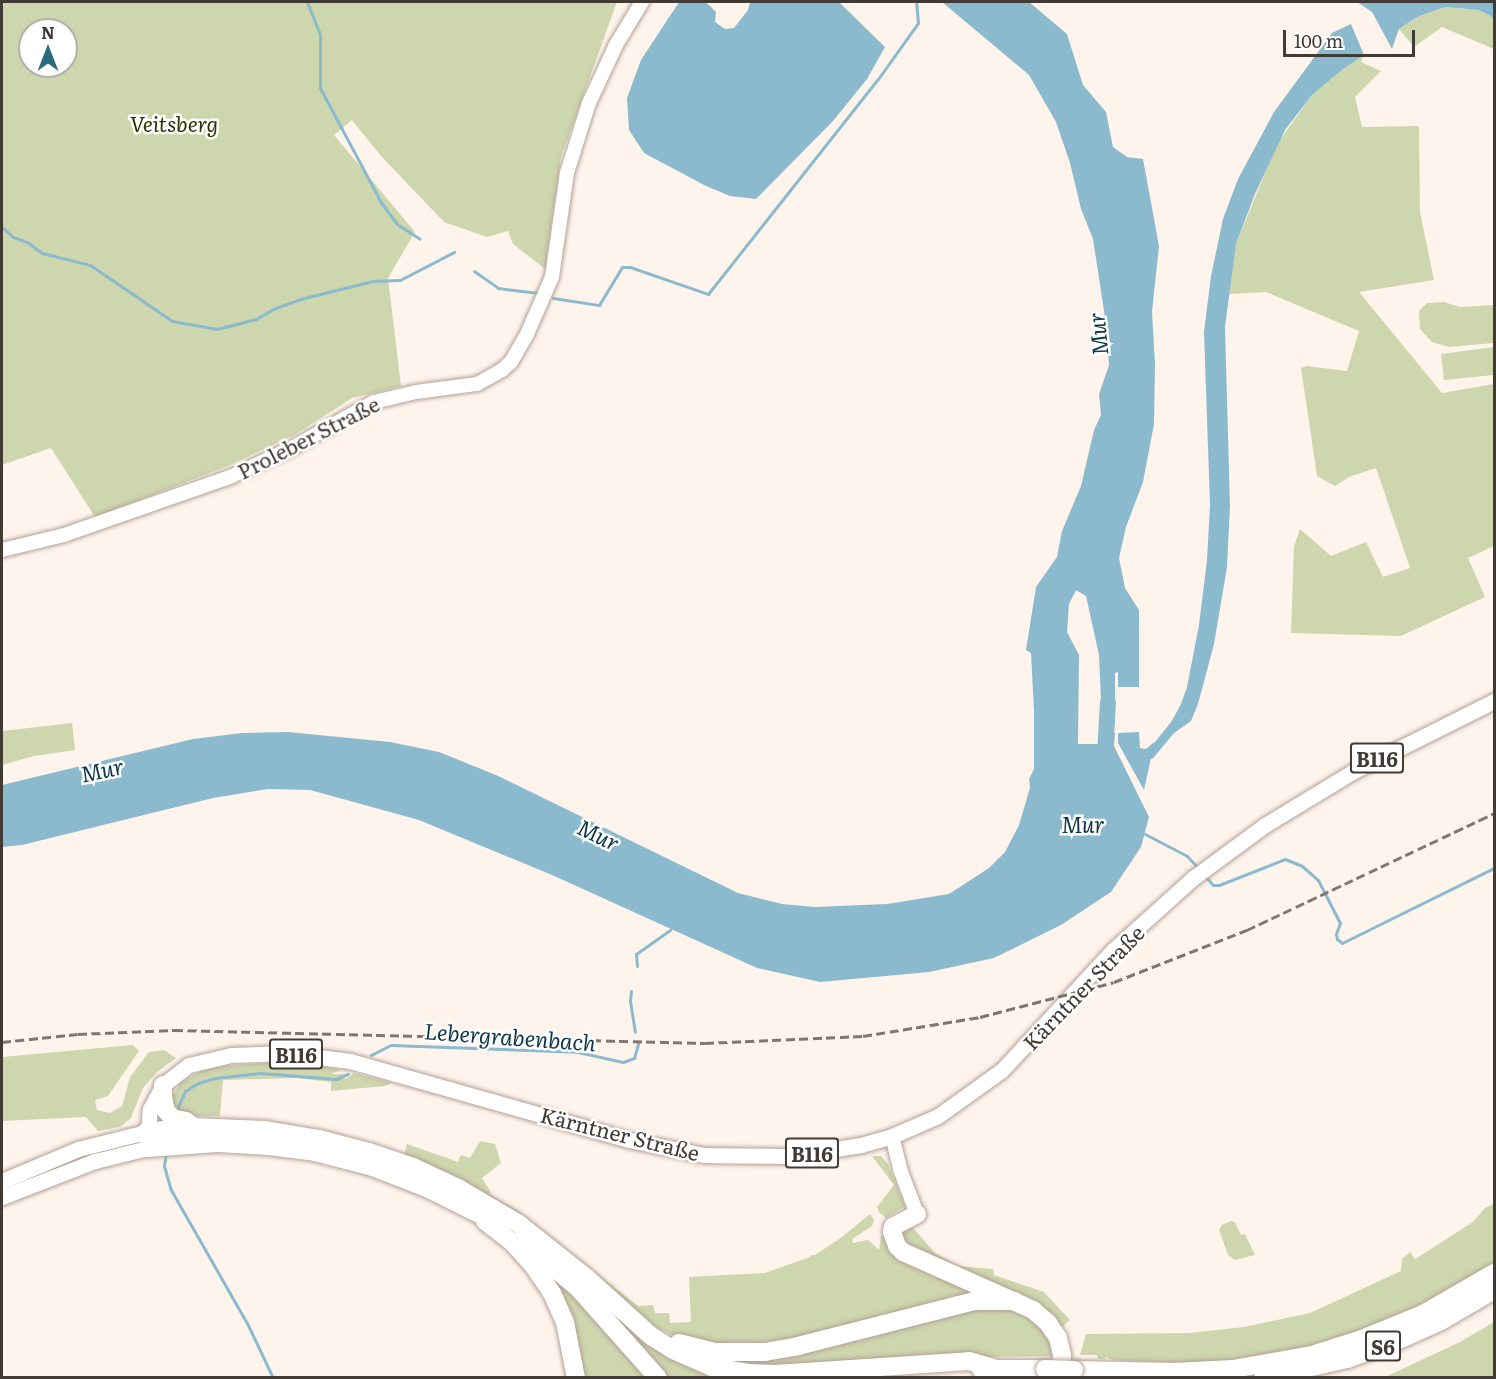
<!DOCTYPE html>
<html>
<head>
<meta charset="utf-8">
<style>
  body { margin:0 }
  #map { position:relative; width:1496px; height:1379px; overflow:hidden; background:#fff4ec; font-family:Literata,serif }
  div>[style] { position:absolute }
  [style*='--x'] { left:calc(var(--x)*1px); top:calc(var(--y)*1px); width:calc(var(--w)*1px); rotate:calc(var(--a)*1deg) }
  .green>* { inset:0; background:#cdd6ad }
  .water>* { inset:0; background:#8bbace }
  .stream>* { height:3px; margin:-1.5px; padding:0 1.5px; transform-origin:1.5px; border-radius:1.5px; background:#8bbace }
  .canal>* { height:9px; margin:-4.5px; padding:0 4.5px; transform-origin:4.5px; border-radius:4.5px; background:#8bbace }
  .river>* { height:16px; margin:-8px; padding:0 8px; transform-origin:8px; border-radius:8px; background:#8bbace }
  .roads { filter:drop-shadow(0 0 2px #b3a195) drop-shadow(0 0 2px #b3a195) }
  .secondary>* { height:14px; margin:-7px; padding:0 7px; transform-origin:7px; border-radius:7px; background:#fff }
  .primary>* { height:15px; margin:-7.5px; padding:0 7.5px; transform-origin:7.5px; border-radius:7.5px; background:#fff }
  .highway>* { height:18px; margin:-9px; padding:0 9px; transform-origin:9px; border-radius:9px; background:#fff }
  .rail>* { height:3px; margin-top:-1.5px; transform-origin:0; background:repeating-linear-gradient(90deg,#7f7670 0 9px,transparent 0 13.5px) }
  .bridges { filter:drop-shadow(0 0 2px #b3a195) drop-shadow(0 0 2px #b3a195) }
  .highway-bridge>* { height:18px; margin:-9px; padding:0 9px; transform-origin:9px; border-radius:9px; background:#fff }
  span { translate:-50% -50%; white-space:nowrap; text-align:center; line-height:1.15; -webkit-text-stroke:5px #fff; paint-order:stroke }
  .shield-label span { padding:2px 4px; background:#fff; border:2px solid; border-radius:4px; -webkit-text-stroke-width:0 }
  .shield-label { font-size:20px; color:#413a35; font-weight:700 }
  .park-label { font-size:21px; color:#2e3503; font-style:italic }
  .street-label { font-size:21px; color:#413a35 }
  .water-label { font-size:22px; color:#0f3948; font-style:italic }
  .frame { position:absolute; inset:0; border:3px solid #413a35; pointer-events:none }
  .north { position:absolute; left:18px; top:18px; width:60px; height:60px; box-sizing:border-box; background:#fff; border:2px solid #b3b0ae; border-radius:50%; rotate:0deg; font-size:16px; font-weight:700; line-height:24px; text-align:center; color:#413a35 }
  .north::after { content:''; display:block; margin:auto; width:21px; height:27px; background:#2d6980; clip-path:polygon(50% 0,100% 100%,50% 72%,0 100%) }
  .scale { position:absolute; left:1283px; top:30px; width:132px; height:27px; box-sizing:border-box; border:3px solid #413a35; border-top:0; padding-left:8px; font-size:18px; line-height:21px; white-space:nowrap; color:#413a35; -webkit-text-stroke:4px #fff; paint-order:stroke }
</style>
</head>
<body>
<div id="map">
  <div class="green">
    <div style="clip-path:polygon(evenodd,2px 2px,617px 2px,561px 157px,545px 269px,513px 244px,508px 231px,487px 237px,444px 222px,381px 156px,352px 120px,334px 135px,415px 232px,388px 278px,401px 386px,352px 398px,296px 434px,228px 466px,95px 517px,51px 448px,2px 465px,2px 2px,30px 30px,66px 30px,66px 66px,30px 66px,30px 30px)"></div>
    <div style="clip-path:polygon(1445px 7px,1479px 10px,1494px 18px,1494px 49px,1442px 27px,1414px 47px,1399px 29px,1417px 17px)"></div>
    <div style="clip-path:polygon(1364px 55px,1361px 62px,1381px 71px,1355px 97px,1362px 127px,1419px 126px,1420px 212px,1434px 280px,1359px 292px,1442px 393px,1494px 384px,1494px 546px,1468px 558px,1485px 597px,1401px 636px,1291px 633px,1294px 546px,1300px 529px,1331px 556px,1366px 542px,1383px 577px,1410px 568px,1376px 468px,1349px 477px,1335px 486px,1317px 476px,1301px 368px,1307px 366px,1347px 371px,1359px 331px,1266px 292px,1228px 294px,1236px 244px,1277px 144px,1312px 95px,1342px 70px)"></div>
    <div style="clip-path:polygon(1444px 302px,1460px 307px,1494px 305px,1494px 343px,1449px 347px,1432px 342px,1420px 329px,1419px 311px,1427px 303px)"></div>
    <div style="clip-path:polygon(1494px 347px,1494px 375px,1444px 380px,1441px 354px)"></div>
    <div style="clip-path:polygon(72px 723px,75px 750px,34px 756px,2px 765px,2px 731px)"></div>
    <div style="clip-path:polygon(133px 1045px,139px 1051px,108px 1096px,95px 1100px,97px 1110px,110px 1113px,122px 1106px,130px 1077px,149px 1052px,164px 1050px,176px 1058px,156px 1073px,143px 1088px,131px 1118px,120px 1127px,98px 1131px,86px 1117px,2px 1121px,2px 1057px)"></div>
    <div style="clip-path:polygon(270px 1063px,321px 1066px,341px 1070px,331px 1074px,343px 1074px,346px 1079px,354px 1073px,392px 1083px,385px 1086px,331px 1091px,331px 1082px,296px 1078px,223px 1080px,220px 1116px,189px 1116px,177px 1112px,170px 1100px,180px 1083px,202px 1070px,230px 1065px)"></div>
    <div style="clip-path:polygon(480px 1141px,495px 1144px,501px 1163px,482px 1178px,491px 1192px,489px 1194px,517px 1210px,638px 1306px,653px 1305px,655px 1313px,669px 1313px,670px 1323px,691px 1322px,689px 1277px,765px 1273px,810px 1257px,811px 1255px,815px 1255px,842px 1237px,870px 1214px,874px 1220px,872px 1226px,852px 1239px,853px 1243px,868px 1240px,879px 1250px,881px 1236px,885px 1235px,940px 1274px,977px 1296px,750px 1349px,682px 1340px,645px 1321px,404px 1156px,407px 1144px,458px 1162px,461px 1155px,470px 1158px)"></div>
    <div style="clip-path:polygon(872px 1156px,881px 1156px,888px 1164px,905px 1206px,886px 1218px,879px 1212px,877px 1207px,894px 1185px)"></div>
    <div style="clip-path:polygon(1494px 1204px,1494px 1263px,1434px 1300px,1374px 1326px,1302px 1348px,1222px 1361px,1187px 1363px,1114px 1360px,1105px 1357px,1105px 1359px,1098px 1359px,1097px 1355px,1080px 1355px,1086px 1334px,1189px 1333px,1244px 1327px,1310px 1313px,1401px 1271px,1402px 1259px,1410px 1252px,1415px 1259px,1473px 1222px,1485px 1208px)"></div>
    <div style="clip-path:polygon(1231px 1221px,1235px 1222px,1241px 1235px,1245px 1234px,1255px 1255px,1235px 1260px,1228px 1255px,1219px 1230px,1222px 1225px)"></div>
    <div style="clip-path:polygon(907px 1227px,913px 1228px,935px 1253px,958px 1266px,993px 1269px,994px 1275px,1044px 1292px,1070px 1320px,1058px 1330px,906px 1249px,900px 1231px)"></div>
    <div style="clip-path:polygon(544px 1265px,651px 1377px,580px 1377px)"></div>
    <div style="clip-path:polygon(591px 1292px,632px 1327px,739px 1377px,664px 1377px)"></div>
    <div style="clip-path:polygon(1003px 1304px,1045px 1327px,1056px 1356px,919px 1358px,761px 1369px,696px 1352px,892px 1326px)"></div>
    <div style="clip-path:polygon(1494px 1322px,1494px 1377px,1385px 1377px,1460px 1342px)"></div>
  </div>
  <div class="water">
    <div style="clip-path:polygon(679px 2px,706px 2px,716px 12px,715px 22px,725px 29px,734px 28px,748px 10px,750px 2px,839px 2px,885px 47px,867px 79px,833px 121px,756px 199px,730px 196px,706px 186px,644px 153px,629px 130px,627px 98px,641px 60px)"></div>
    <div style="clip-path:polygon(942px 2px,1029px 2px,1067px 34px,1083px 85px,1106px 112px,1113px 147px,1127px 157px,1143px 159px,1159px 246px,1152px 312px,1155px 364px,1154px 424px,1143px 482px,1126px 527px,1119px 558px,1125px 588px,1139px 610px,1139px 687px,1118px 687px,1118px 672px,1115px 673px,1115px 724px,1102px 724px,1099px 655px,1086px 596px,1076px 590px,1069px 604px,1067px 632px,1079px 655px,1078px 744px,1101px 744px,1102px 734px,1115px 733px,1114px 746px,1149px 817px,1141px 847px,1111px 892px,1061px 925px,994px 958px,929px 972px,820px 982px,757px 968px,552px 875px,419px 820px,310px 790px,268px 789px,213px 798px,22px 845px,2px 847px,2px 785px,193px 739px,242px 733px,288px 732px,390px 742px,439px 752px,496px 775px,738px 893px,782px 904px,815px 907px,887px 904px,949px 894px,989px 868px,1005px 852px,1019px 825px,1030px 788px,1029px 779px,1034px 769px,1034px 711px,1031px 653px,1026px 650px,1036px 587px,1057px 557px,1062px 531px,1081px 486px,1094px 430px,1101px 415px,1099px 394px,1109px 365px,1105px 317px,1093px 239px,1081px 209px,1070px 163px,1056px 122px,1029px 75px)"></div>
    <div style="clip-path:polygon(1357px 2px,1494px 2px,1494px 18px,1479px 10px,1445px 7px,1417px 17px,1399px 29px,1392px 49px,1372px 12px)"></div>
    <div style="clip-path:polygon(1351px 24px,1364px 55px,1342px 70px,1312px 95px,1285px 130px,1255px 194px,1236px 244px,1225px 327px,1230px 506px,1227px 567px,1214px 644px,1198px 704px,1191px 721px,1174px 733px,1168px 728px,1181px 704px,1187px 687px,1199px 625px,1207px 560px,1210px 505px,1204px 332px,1211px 276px,1223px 219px,1238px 179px,1274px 112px,1332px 33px)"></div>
    <div style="clip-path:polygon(1139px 732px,1140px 748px,1146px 749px,1153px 743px,1159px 748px,1151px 758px,1144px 790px,1118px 743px,1118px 733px)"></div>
  </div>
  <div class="stream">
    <div style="--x:307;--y:2;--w:35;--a:68"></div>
    <div style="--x:320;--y:35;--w:53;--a:90"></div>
    <div style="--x:320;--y:88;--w:132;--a:61.9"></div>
    <div style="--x:382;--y:204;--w:25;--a:53"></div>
    <div style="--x:397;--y:224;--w:27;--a:33"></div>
    <div style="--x:2;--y:227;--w:15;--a:42"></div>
    <div style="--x:13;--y:237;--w:15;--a:20"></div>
    <div style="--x:27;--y:242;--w:19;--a:36"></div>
    <div style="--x:42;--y:253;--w:49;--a:14"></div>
    <div style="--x:90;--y:265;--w:99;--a:34.3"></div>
    <div style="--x:172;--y:321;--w:46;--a:10.1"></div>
    <div style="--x:217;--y:329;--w:40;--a:-14.4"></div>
    <div style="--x:256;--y:319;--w:20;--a:-30"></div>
    <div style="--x:273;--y:309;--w:29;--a:-20"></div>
    <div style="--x:300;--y:299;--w:75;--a:-13.9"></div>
    <div style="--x:373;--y:281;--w:27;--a:-2"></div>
    <div style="--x:400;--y:280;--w:61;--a:-27.4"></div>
    <div style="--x:474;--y:271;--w:29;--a:35"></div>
    <div style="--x:498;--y:288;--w:39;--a:7"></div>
    <div style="--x:553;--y:298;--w:47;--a:8.7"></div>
    <div style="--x:599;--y:305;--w:44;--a:-58.8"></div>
    <div style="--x:622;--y:267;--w:8;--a:0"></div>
    <div style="--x:630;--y:267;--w:83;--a:19.1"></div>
    <div style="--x:708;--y:294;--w:274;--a:-51.7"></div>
    <div style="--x:878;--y:79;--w:69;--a:-54.5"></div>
    <div style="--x:918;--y:23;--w:21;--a:-95"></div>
    <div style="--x:1145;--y:834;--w:47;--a:27.6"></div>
    <div style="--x:1187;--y:856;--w:18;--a:47"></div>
    <div style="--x:1205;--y:876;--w:12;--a:48"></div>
    <div style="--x:1213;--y:885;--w:6;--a:0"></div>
    <div style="--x:1219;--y:885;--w:71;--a:-21.5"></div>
    <div style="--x:1285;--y:859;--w:18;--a:22"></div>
    <div style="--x:1302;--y:866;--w:21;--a:41"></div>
    <div style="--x:1318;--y:880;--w:48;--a:62.9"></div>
    <div style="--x:1340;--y:923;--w:12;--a:110"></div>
    <div style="--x:1336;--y:934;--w:5;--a:79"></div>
    <div style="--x:1337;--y:939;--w:6;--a:39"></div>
    <div style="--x:1342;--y:943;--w:169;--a:-26.3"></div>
    <div style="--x:637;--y:966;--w:12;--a:-95"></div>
    <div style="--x:636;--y:954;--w:42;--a:-35.2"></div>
    <div style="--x:631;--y:991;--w:10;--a:96"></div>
    <div style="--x:630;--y:1001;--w:31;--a:81"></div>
    <div style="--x:371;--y:1055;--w:22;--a:-27"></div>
    <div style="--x:391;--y:1045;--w:187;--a:2.1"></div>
    <div style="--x:578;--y:1052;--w:46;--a:12.5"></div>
    <div style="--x:623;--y:1062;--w:12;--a:-20"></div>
    <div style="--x:634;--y:1058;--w:15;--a:-74"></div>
    <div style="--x:176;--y:1112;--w:23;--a:-67"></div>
    <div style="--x:185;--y:1091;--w:15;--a:-32"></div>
    <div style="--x:198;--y:1083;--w:18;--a:-16"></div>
    <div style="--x:215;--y:1078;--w:45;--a:-6.3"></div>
    <div style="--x:260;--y:1073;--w:76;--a:4.5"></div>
    <div style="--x:336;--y:1079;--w:13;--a:-23"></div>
    <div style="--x:166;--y:1153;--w:13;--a:99"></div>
    <div style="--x:164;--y:1166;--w:25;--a:74"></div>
    <div style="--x:171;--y:1190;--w:153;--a:60.3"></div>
    <div style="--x:247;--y:1323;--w:61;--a:64.7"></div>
  </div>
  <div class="canal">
    <div style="--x:1150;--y:754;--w:43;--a:-50.7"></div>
  </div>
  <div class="river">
    <div style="--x:1105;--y:754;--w:52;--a:-86.7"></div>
  </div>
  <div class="roads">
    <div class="secondary">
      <div style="--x:2;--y:550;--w:64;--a:-13.6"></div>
      <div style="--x:64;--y:535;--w:176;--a:-19.3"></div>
      <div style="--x:230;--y:477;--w:64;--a:-25"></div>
      <div style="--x:288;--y:450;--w:98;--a:-29.2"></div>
      <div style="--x:374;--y:402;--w:43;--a:-13.4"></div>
      <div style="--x:416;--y:392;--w:62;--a:-7.5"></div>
      <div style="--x:477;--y:384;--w:29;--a:-29"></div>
      <div style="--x:502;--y:370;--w:12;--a:-42"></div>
      <div style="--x:511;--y:362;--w:32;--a:-60"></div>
      <div style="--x:527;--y:334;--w:62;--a:-66.3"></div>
      <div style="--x:552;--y:277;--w:105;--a:-81.8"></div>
      <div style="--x:567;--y:173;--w:73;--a:-72.6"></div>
      <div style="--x:589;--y:103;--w:64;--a:-65"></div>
      <div style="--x:616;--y:45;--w:50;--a:-58.8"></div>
      <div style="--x:892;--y:1136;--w:34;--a:76"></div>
      <div style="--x:900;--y:1169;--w:48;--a:69.3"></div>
    </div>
    <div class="primary">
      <div style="--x:2;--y:1181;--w:82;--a:-22.8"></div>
      <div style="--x:78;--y:1149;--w:70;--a:-14"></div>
      <div style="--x:2;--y:1197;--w:100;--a:-21.2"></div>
      <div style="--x:95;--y:1161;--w:54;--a:-14"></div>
      <div style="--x:147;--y:1148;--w:39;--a:-86"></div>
      <div style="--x:150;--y:1109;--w:27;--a:-62"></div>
      <div style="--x:163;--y:1085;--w:33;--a:-38"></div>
      <div style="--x:189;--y:1065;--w:43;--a:-13.4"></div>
      <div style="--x:231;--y:1055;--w:56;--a:-2"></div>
      <div style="--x:287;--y:1053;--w:64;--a:7.2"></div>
      <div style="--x:350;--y:1061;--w:290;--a:15.8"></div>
      <div style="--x:629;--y:1140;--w:76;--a:11.3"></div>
      <div style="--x:704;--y:1155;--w:86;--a:0.7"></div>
      <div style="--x:790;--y:1156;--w:72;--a:-8.8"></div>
      <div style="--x:861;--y:1145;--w:32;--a:-16"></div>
      <div style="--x:892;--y:1136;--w:50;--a:-23.5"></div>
      <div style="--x:938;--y:1116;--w:79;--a:-35.7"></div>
      <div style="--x:1002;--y:1070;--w:163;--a:-47.2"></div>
      <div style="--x:1113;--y:950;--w:108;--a:-42"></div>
      <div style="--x:1193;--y:878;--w:89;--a:-36.4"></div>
      <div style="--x:1265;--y:825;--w:102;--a:-31.3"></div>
      <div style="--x:1352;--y:772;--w:159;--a:-26.6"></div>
    </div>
    <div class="highway">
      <div style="--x:163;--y:1085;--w:12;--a:90"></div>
      <div style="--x:163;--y:1097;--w:14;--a:78"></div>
      <div style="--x:166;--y:1111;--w:11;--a:45"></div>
      <div style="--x:174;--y:1119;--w:12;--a:9"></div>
      <div style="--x:186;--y:1121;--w:8;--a:40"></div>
      <div style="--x:146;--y:1132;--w:47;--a:-6.1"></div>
      <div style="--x:193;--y:1127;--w:71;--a:2.4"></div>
      <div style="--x:264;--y:1130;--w:56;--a:9.3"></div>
      <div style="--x:319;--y:1139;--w:52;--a:14.6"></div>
      <div style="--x:369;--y:1152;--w:46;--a:18.8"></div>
      <div style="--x:413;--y:1167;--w:50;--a:25"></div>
      <div style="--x:458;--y:1188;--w:71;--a:30.5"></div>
      <div style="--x:519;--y:1224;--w:87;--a:38.5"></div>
      <div style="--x:587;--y:1278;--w:86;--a:42.2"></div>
      <div style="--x:651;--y:1336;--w:26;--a:32"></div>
      <div style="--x:673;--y:1350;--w:43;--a:23.6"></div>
      <div style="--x:712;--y:1367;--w:37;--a:9"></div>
      <div style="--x:749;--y:1373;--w:26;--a:2"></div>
      <div style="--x:775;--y:1374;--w:194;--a:-3.8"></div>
      <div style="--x:969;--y:1361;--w:25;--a:16"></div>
      <div style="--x:147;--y:1148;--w:71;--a:-4"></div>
      <div style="--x:218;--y:1143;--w:51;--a:3.4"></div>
      <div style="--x:269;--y:1146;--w:46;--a:7.4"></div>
      <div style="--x:315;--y:1152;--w:60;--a:14.5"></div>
      <div style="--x:373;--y:1167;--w:60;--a:21.4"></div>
      <div style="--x:429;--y:1189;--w:78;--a:26.6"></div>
      <div style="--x:917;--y:1214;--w:27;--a:152"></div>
      <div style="--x:893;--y:1227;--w:5;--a:101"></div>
      <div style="--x:892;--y:1232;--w:15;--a:70"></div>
      <div style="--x:897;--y:1246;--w:8;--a:45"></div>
      <div style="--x:903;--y:1252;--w:142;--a:24"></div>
      <div style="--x:1033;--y:1310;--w:20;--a:41"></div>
      <div style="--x:1048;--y:1323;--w:18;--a:56"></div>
      <div style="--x:1058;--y:1338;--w:17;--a:77"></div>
      <div style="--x:1062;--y:1355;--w:23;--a:95"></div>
      <div style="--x:485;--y:1221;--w:36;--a:38"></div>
      <div style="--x:513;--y:1243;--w:30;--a:48"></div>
      <div style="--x:533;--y:1265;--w:34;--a:56"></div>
      <div style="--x:552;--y:1293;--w:32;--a:66"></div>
      <div style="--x:565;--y:1322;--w:57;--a:78.9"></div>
      <div style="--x:521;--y:1240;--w:75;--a:40.1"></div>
      <div style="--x:578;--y:1288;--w:120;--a:48.4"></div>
      <div style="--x:679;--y:1343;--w:37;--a:14"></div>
      <div style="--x:715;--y:1352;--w:50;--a:0"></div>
      <div style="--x:765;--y:1352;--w:34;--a:-10"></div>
      <div style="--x:798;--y:1346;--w:182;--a:-14.3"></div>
      <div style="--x:974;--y:1301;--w:41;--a:0"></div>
      <div style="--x:981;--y:1369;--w:64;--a:0"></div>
      <div style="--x:1074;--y:1370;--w:99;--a:1.2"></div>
      <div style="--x:1173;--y:1372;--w:60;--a:-2.9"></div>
      <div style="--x:1233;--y:1369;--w:80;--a:-10"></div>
      <div style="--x:1312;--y:1355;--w:49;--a:-17.7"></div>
      <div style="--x:1359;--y:1340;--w:69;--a:-22.1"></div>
      <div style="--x:1423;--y:1314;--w:82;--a:-30"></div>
      <div style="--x:1263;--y:1378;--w:86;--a:-12.7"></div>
      <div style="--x:1347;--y:1359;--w:50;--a:-19.9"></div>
      <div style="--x:1394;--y:1342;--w:51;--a:-24.1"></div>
      <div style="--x:1441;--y:1321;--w:61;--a:-30.3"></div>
    </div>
  </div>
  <div class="rail">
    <div style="--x:2;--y:1042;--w:76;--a:-6"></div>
    <div style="--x:78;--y:1034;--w:96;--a:-2.4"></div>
    <div style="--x:174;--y:1030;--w:531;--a:1.4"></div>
    <div style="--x:705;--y:1043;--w:158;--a:-2.5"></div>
    <div style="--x:863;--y:1036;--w:119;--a:-9.2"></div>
    <div style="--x:980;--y:1017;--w:138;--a:-14.6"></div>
    <div style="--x:1114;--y:982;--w:143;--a:-21.4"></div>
    <div style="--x:1247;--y:930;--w:273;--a:-25.3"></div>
  </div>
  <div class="bridges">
    <div class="highway-bridge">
      <div style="--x:1045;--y:1369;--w:29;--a:2"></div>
    </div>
  </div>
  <div class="shield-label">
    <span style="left:1377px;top:758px">B116</span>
    <span style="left:296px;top:1054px">B116</span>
    <span style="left:812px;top:1153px">B116</span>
    <span style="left:1383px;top:1346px">S6</span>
  </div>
  <div class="park-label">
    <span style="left:174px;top:123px">Veitsberg</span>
  </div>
  <div class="street-label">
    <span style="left:308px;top:437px;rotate:-27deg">Proleber Straße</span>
    <span style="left:1083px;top:987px;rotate:-46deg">Kärntner Straße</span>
    <span style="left:620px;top:1133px;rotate:14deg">Kärntner Straße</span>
  </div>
  <div class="water-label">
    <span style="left:1097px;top:334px;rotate:-96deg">Mur</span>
    <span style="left:102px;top:769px;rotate:-12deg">Mur</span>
    <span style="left:1083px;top:824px">Mur</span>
    <span style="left:599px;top:834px;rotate:26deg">Mur</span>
    <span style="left:510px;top:1036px;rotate:4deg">Lebergrabenbach</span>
  </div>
  <div class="frame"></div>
  <div class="north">N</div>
  <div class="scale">100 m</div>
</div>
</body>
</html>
